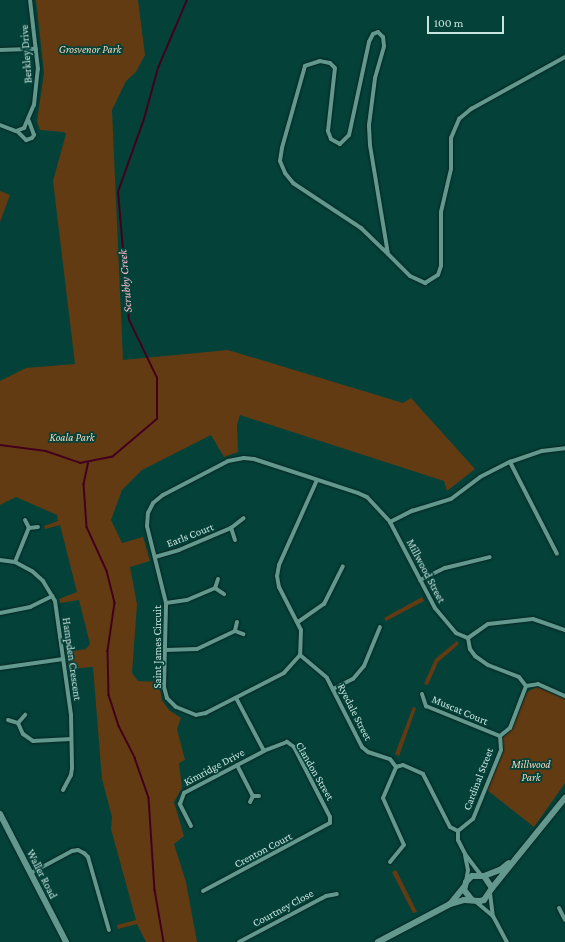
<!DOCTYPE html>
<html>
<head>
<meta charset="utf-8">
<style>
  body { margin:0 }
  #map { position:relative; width:565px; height:942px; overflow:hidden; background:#044139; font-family:"Crimson Pro",serif }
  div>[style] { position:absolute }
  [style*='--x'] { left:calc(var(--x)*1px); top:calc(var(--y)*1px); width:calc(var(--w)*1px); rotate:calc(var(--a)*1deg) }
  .green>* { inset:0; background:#633b13 }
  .stream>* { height:1.5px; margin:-0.75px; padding:0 0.75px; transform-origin:0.75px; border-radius:0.75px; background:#43001d }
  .roads { filter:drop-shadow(0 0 1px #082420) drop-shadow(0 0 1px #082420) }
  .minor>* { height:4px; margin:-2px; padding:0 2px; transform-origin:2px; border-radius:2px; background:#62988d }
  .tertiary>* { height:6px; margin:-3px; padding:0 3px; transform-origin:3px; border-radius:3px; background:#62988d }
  span { translate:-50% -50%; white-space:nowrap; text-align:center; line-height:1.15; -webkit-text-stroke:3.5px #044139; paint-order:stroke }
  .park-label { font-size:11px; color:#f9d7bb; font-style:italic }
  .street-label { font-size:11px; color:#c9e4de }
  .water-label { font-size:12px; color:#fcbacc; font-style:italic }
  .scale { position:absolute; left:427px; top:16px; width:77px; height:18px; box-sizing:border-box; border:2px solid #c9e4de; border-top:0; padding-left:5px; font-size:12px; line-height:14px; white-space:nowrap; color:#c9e4de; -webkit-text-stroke:3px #044139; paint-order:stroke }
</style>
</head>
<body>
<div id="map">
  <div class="green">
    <div style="clip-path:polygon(36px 0,138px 0,145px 55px,136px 72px,126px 81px,112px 110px,123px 360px,228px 350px,403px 403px,411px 398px,475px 469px,447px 491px,444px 481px,240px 415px,237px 425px,238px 452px,224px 457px,211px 435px,142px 470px,122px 490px,111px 520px,122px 543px,143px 537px,150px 561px,130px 567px,137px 604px,132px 673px,138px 681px,159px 682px,162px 700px,169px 710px,181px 718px,177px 729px,185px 760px,179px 763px,182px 788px,174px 802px,184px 836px,174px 844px,186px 882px,197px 942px,146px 942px,137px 924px,118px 929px,117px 925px,136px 920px,111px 829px,112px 817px,102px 779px,93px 667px,69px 669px,67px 652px,86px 649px,90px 644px,79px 600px,60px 603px,59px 599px,77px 592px,60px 525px,45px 529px,44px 526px,58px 521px,57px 515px,16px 497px,0 505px,0 381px,26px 368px,75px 364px,53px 181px,66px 134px,64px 132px,40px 130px,37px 121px,44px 73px)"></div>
    <div style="clip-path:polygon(0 191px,10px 195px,0 222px)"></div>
    <div style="clip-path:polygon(422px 597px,424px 601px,386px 621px,384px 618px)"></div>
    <div style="clip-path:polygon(457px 641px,459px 644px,438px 662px,428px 685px,424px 684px,435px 659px)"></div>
    <div style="clip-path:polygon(537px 687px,565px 699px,565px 783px,534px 827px,487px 790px,504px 750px,502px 738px,512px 729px,527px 692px)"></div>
    <div style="clip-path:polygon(413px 707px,416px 708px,399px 756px,395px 754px)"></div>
    <div style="clip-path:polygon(396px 870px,417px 912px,413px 913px,392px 872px)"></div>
  </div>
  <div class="stream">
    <div style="--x:0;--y:445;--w:46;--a:7.4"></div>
    <div style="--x:46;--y:451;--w:36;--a:19"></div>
    <div style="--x:80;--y:463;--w:33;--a:-11"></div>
    <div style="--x:112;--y:457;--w:59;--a:-40.2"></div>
    <div style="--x:157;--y:419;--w:41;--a:-90"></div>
    <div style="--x:157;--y:378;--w:64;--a:-115.8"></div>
    <div style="--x:129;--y:320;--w:128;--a:-94.9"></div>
    <div style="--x:118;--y:192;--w:77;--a:-70.4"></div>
    <div style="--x:144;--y:119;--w:53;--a:-74.6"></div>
    <div style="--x:158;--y:68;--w:74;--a:-66.9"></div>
    <div style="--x:89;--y:461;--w:24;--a:102"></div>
    <div style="--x:84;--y:484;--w:43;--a:86"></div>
    <div style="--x:87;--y:527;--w:48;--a:65.6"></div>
    <div style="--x:107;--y:571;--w:33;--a:76"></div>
    <div style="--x:115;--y:603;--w:49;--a:98.3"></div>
    <div style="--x:108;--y:651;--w:44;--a:88.7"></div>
    <div style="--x:109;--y:695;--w:33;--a:72"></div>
    <div style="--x:119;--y:726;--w:36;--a:63"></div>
    <div style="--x:135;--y:758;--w:42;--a:70.7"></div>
    <div style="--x:149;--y:798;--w:92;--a:86.3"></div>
    <div style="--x:155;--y:890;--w:53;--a:80.2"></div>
  </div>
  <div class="roads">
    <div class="minor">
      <div style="--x:0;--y:50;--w:36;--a:-2"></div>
      <div style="--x:0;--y:125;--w:17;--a:21"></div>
      <div style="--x:16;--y:131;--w:9;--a:-21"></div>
      <div style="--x:24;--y:128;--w:25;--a:-67"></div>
      <div style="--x:34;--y:105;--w:36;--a:-84"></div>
      <div style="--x:38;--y:69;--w:69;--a:-96.6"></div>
      <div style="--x:17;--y:131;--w:13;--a:45"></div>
      <div style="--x:26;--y:140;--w:6;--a:-18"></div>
      <div style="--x:32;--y:138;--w:4;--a:-56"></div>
      <div style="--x:34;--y:135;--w:15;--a:-110"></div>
      <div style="--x:388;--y:254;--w:110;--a:-99.4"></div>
      <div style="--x:370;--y:145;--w:20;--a:-93"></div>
      <div style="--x:369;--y:125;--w:47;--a:-82.7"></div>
      <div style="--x:375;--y:78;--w:33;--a:-74"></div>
      <div style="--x:384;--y:46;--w:9;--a:-96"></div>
      <div style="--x:383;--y:37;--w:7;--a:-135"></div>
      <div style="--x:378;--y:32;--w:5;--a:158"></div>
      <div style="--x:373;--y:34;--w:9;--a:117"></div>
      <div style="--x:369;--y:42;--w:95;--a:102.1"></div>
      <div style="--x:349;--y:135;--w:13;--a:135"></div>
      <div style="--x:340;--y:144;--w:10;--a:-151"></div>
      <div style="--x:331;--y:139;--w:9;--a:-111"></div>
      <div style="--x:328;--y:131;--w:63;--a:-83.7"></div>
      <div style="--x:335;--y:68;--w:7;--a:-135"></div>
      <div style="--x:330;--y:63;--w:10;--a:-169"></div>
      <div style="--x:320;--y:61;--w:16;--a:162"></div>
      <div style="--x:305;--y:66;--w:85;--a:105.7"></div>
      <div style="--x:282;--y:148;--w:13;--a:99"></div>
      <div style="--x:280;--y:161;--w:13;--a:67"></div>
      <div style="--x:285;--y:173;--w:13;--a:51"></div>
      <div style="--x:293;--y:183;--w:82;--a:33.5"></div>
      <div style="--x:361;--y:228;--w:30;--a:44"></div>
      <div style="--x:383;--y:249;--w:38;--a:45"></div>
      <div style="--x:410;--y:276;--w:17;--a:25"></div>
      <div style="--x:425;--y:283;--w:15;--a:-32"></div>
      <div style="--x:438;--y:275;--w:9;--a:-72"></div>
      <div style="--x:441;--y:266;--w:54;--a:-90"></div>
      <div style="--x:441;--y:212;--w:44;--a:-76.9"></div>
      <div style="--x:451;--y:169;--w:31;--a:-90"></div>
      <div style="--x:451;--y:138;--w:21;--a:-67"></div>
      <div style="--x:459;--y:119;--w:16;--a:-40"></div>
      <div style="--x:471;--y:109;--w:107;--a:-29"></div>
      <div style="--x:510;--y:462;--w:103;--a:62.9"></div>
      <div style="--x:317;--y:480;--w:93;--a:114.1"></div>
      <div style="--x:279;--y:565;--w:11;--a:100"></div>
      <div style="--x:277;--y:576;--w:11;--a:80"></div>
      <div style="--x:279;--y:587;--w:48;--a:62.9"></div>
      <div style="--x:301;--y:630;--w:25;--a:92"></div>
      <div style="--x:300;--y:655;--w:24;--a:132"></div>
      <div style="--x:284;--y:673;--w:88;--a:152.9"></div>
      <div style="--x:206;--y:713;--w:10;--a:169"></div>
      <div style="--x:196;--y:715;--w:22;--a:-158"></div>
      <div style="--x:176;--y:707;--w:13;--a:-135"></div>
      <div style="--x:167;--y:698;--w:11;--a:-105"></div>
      <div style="--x:164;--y:687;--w:84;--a:-88.6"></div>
      <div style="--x:166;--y:603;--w:79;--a:-103.9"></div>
      <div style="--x:147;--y:526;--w:13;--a:-86"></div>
      <div style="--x:148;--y:513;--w:11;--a:-63"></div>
      <div style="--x:153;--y:503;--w:13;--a:-39"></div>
      <div style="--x:163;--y:495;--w:73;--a:-27.6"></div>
      <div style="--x:228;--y:461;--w:16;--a:-11"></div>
      <div style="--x:244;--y:458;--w:10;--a:6"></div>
      <div style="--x:254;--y:459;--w:109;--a:18.1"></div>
      <div style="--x:358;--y:493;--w:10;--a:24"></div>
      <div style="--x:367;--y:497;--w:34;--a:47"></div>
      <div style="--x:390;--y:522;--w:97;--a:62.4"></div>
      <div style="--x:435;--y:608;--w:33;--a:50"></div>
      <div style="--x:456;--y:633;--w:13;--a:23"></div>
      <div style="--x:468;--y:638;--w:11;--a:80"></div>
      <div style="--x:470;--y:649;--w:9;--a:54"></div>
      <div style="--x:475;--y:656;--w:16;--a:35"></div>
      <div style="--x:488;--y:665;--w:33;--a:21"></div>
      <div style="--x:519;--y:677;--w:11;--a:52"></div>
      <div style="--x:25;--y:520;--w:9;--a:63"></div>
      <div style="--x:29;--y:528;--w:9;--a:-6"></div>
      <div style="--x:390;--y:522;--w:25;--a:-27"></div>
      <div style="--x:412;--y:511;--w:41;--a:-17.1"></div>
      <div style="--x:451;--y:499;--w:36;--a:-37"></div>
      <div style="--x:480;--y:477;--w:34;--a:-27"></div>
      <div style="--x:510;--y:462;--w:34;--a:-19"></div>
      <div style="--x:542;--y:451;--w:23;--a:-7"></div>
      <div style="--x:235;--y:540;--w:13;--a:-108"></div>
      <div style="--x:231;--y:528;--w:16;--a:-38"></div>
      <div style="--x:155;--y:557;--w:25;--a:-16"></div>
      <div style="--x:179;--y:550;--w:56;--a:-22.9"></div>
      <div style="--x:0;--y:560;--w:15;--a:8"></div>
      <div style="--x:15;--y:562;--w:19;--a:28"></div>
      <div style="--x:32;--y:571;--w:15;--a:42"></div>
      <div style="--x:43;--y:581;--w:23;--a:59"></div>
      <div style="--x:55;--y:601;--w:115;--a:82"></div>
      <div style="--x:71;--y:715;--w:53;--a:88.9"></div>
      <div style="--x:72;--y:768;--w:7;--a:98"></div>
      <div style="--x:71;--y:775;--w:17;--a:118"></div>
      <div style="--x:15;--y:562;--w:37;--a:-68"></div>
      <div style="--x:218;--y:579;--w:9;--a:108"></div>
      <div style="--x:215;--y:588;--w:11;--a:34"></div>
      <div style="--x:420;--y:580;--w:28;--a:-26"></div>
      <div style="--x:445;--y:568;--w:46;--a:-13.7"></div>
      <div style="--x:166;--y:603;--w:21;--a:-8"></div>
      <div style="--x:187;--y:600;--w:30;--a:-23"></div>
      <div style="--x:0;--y:613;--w:31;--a:-11"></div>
      <div style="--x:30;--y:607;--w:25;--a:-26"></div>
      <div style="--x:237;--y:622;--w:9;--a:103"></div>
      <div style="--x:235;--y:631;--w:9;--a:21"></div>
      <div style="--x:298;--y:622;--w:32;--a:-35"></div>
      <div style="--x:324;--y:604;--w:42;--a:-63.4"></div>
      <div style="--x:468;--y:638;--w:24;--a:-35"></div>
      <div style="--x:488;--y:624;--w:45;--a:-6.3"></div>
      <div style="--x:533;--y:619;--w:34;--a:19"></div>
      <div style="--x:165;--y:650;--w:32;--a:-2"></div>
      <div style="--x:197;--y:649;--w:42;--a:-25.3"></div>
      <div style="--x:300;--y:655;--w:35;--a:40"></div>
      <div style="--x:327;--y:678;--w:77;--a:63.1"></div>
      <div style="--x:362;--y:747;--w:8;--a:40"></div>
      <div style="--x:368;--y:752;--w:23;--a:18"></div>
      <div style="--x:390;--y:759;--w:10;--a:53"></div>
      <div style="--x:396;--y:767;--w:7;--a:-16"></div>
      <div style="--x:403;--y:765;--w:22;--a:24"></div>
      <div style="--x:423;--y:774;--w:59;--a:63"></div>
      <div style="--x:450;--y:827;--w:9;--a:27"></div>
      <div style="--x:458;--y:831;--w:9;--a:90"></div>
      <div style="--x:458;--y:840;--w:16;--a:63"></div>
      <div style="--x:465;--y:854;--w:26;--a:53"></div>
      <div style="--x:0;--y:668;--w:64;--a:-8.1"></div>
      <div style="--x:526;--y:686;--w:12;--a:-9"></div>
      <div style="--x:538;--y:684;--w:30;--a:24"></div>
      <div style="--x:333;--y:689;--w:22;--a:-27"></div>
      <div style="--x:353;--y:679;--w:17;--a:-50"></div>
      <div style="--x:364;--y:666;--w:42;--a:-67.7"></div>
      <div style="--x:422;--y:694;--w:13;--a:72"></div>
      <div style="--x:426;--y:706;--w:80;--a:22.1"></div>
      <div style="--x:8;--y:720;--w:10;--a:17"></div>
      <div style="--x:18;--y:723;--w:11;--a:-49"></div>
      <div style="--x:18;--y:723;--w:12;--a:66"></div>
      <div style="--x:23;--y:734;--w:12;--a:35"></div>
      <div style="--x:33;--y:741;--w:38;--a:-3"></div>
      <div style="--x:237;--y:765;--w:35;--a:63"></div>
      <div style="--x:250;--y:802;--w:7;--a:-63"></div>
      <div style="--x:253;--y:796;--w:6;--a:0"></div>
      <div style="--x:191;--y:826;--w:25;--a:-117"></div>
      <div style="--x:180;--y:804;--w:12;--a:-70"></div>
      <div style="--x:184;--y:793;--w:90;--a:-27.7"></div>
      <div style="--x:458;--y:831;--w:19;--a:-39"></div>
      <div style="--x:473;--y:819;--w:74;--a:-67.9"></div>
      <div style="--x:501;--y:750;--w:14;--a:-94"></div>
      <div style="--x:500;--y:736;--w:13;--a:-39"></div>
      <div style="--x:510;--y:728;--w:45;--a:-69.1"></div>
      <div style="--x:465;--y:855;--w:15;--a:79"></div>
      <div style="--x:468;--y:870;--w:11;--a:100"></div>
      <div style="--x:390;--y:862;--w:22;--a:-51"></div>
      <div style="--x:404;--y:845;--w:51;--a:-114.1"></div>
      <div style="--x:383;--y:798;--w:34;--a:-67"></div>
      <div style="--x:31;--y:873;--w:47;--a:-28.2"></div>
      <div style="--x:72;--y:851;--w:6;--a:-9"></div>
      <div style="--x:78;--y:850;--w:7;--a:27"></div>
      <div style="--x:84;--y:853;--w:6;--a:45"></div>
      <div style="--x:88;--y:857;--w:76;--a:74"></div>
      <div style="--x:203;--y:891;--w:144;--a:-28.2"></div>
      <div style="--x:330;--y:823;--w:6;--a:-90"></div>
      <div style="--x:330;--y:817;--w:79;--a:-117.2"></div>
      <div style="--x:294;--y:747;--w:9;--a:-144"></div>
      <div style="--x:287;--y:742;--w:25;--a:159"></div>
      <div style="--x:264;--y:751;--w:60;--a:-117.8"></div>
      <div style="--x:490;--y:893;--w:23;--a:83"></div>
      <div style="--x:493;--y:916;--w:30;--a:62"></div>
      <div style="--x:475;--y:901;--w:23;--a:40"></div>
      <div style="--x:559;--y:908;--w:13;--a:63"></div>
      <div style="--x:239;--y:942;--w:98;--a:-27.9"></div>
      <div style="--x:326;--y:896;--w:11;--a:-10"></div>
    </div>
    <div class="tertiary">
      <div style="--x:0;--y:814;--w:144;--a:62.7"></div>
      <div style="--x:484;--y:876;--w:17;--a:-21"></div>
      <div style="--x:500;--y:870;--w:11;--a:-38"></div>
      <div style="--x:492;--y:888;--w:116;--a:-51"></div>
      <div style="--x:451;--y:903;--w:21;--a:-51"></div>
      <div style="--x:378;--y:942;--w:81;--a:-27.8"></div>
      <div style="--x:450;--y:904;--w:15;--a:-16"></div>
      <div style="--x:464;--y:900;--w:16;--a:4"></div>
      <div style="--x:480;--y:901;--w:4;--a:-14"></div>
      <div style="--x:484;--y:900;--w:14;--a:-56"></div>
      <div style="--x:492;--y:888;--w:14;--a:-124"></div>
      <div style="--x:484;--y:876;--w:12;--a:180"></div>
      <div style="--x:472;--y:876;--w:8;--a:135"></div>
      <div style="--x:466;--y:882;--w:8;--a:104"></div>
      <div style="--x:464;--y:890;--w:13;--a:51"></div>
    </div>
  </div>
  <div class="park-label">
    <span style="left:90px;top:49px">Grosvenor Park</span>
    <span style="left:72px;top:437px">Koala Park</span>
    <span style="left:531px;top:771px">Millwood<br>Park</span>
  </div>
  <div class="street-label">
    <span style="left:26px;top:54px;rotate:-94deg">Berkley Drive</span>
    <span style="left:190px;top:535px;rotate:-21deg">Earls Court</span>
    <span style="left:426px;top:571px;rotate:62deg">Millwood Street</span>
    <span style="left:157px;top:647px;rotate:-90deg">Saint James Circuit</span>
    <span style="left:72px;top:659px;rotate:82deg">Hampden Crescent</span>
    <span style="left:460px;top:710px;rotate:23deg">Muscat Court</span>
    <span style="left:355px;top:712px;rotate:63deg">Ryedale Street</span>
    <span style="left:214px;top:767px;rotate:-28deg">Kimridge Drive</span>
    <span style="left:315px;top:771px;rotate:60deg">Clandon Street</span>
    <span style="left:478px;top:779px;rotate:-69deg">Cardinal Street</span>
    <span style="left:263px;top:850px;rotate:-28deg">Crenton Court</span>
    <span style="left:42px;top:874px;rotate:63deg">Waller Road</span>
    <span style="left:283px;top:908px;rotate:-28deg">Courtney Close</span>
  </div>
  <div class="water-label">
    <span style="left:126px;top:281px;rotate:-95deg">Scrubby Creek</span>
  </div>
  <div class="scale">100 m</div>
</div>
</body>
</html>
